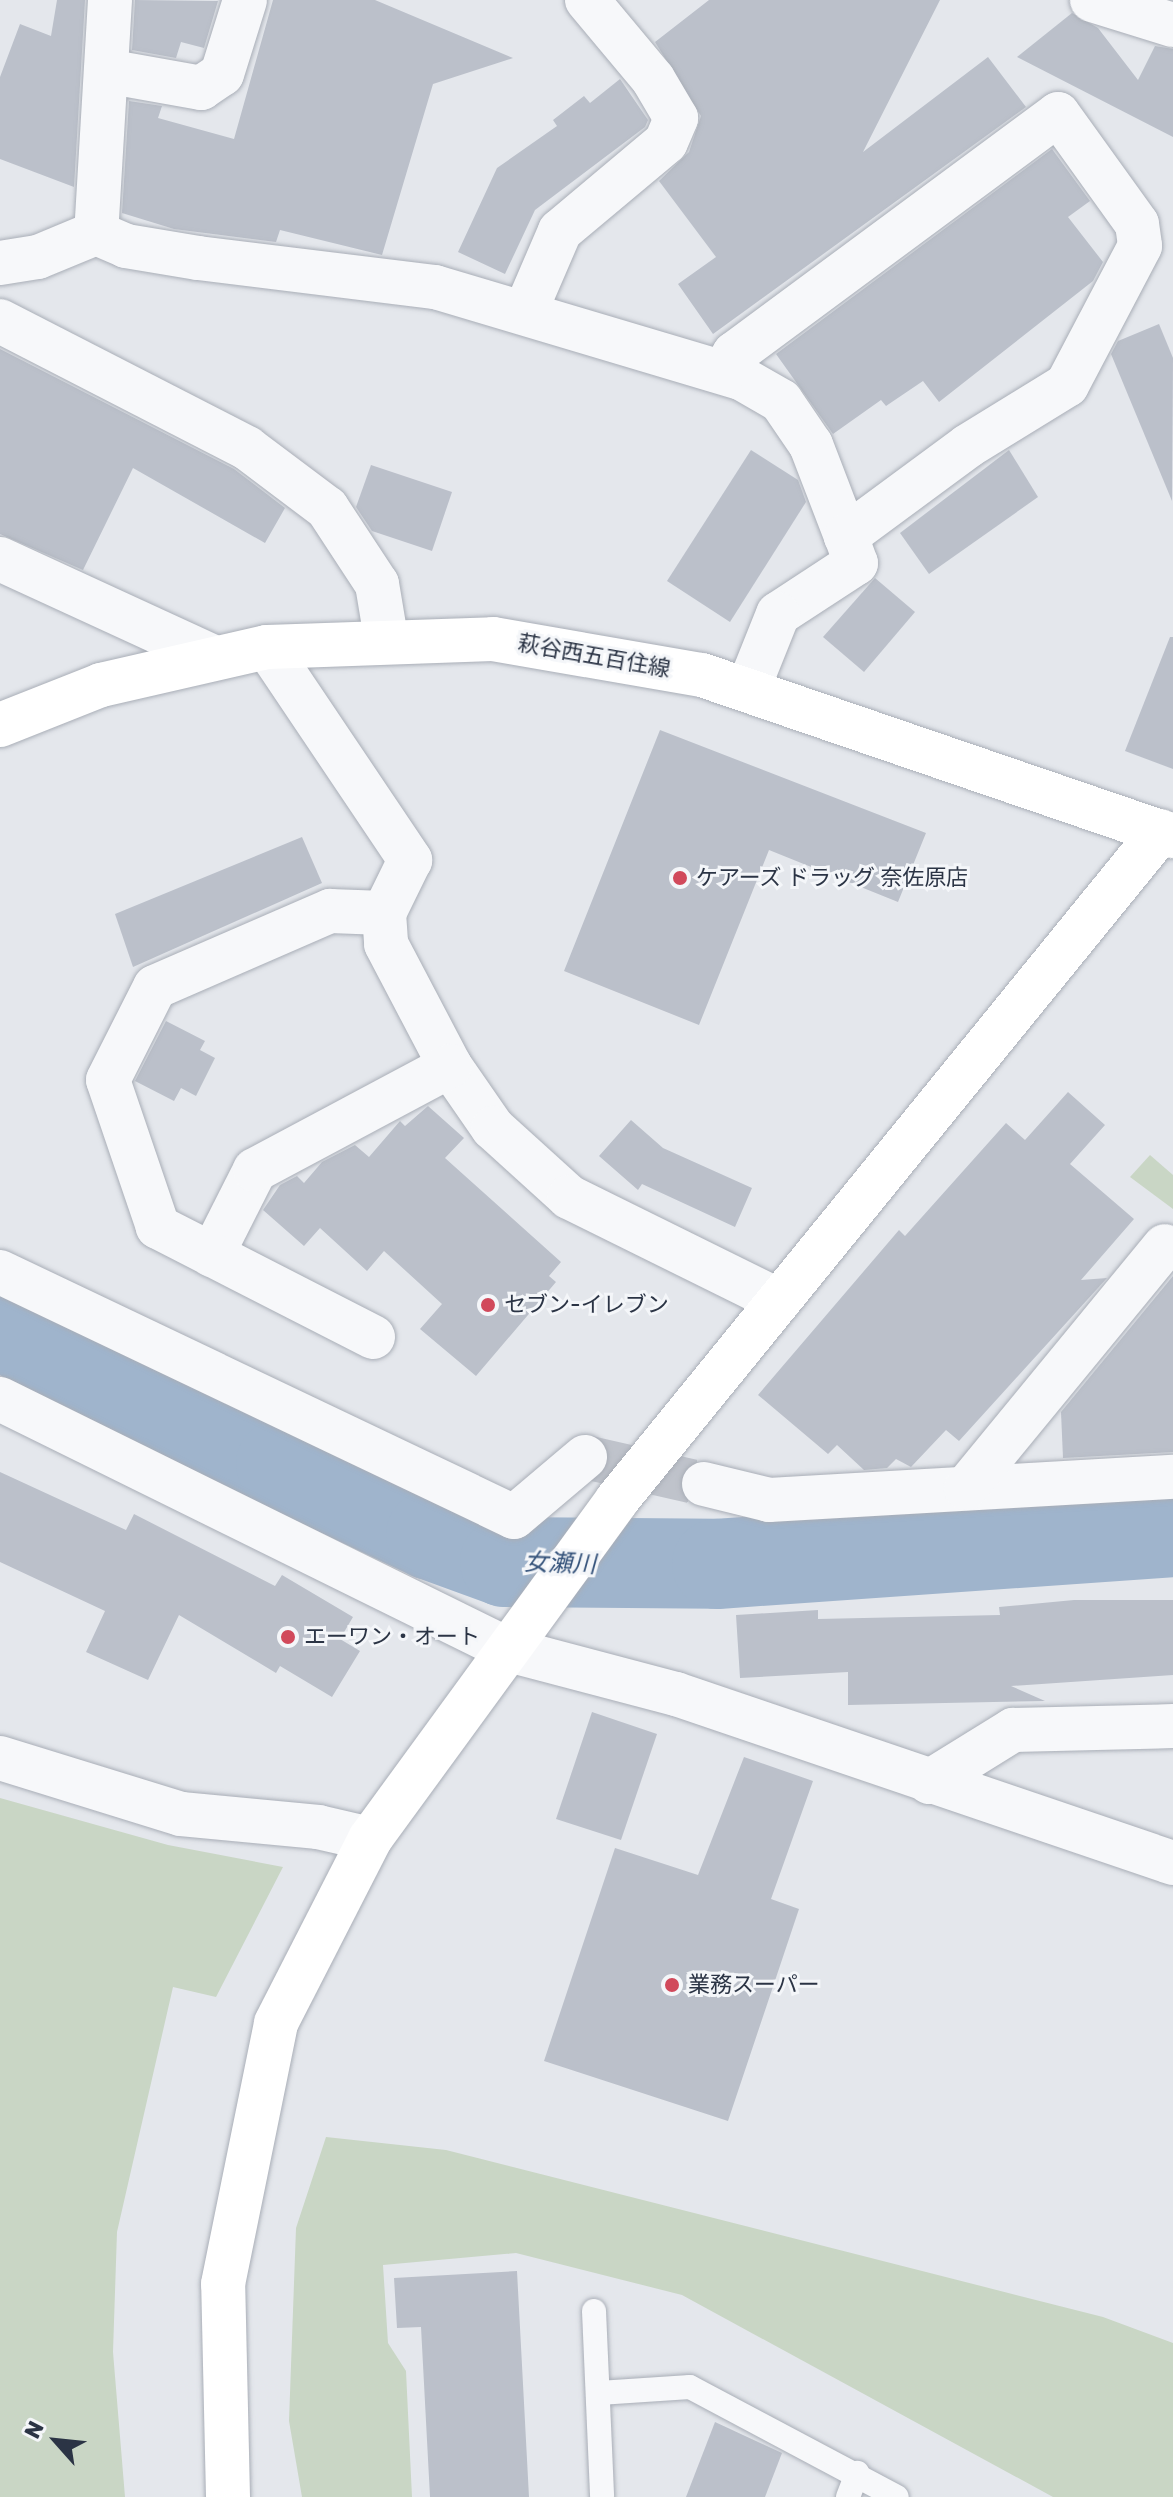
<!DOCTYPE html>
<html>
<head>
<meta charset="utf-8">
<style>
  body { margin:0 }
  #map { position:relative; width:1173px; height:2497px; overflow:hidden; background:#e4e7ec; font-family:Rubik,"Noto Sans JP",sans-serif }
  div>[style] { position:absolute }
  [style*='--x'] { left:calc(var(--x)*1px); top:calc(var(--y)*1px); width:calc(var(--w)*1px); rotate:calc(var(--a)*1deg) }
  .green>* { inset:0; background:#c9d6c5 }
  .river>* { height:90px; margin:-45px; padding:0 45px; transform-origin:45px; border-radius:45px; background:#9fb4cc }
  .building>* { inset:0; background:#bbc0ca }
  .street-tunnel>* { height:44px; margin-top:-22px; transform-origin:0; background:repeating-linear-gradient(90deg,#bfc3cb 0 44px,transparent 0 66px) }
  .roads { filter:drop-shadow(0 0 2px #a9aeb7) drop-shadow(0 0 2px #a9aeb7) }
  .lane>* { height:24px; margin:-12px; padding:0 12px; transform-origin:12px; border-radius:12px; background:#f7f8fa }
  .street>* { height:44px; margin:-22px; padding:0 22px; transform-origin:22px; border-radius:22px; background:#f7f8fa }
  .secondary>* { height:44px; margin:-22px; padding:0 22px; transform-origin:22px; border-radius:22px; background:#fff }
  .dots>* { width:22px; height:22px; translate:-50% -50%; box-sizing:border-box; border:4px solid #f4f6f9; border-radius:50% }
  span { translate:-50% -50%; white-space:nowrap; text-align:center; line-height:1.15; -webkit-text-stroke:6px #f4f6f9; paint-order:stroke }
  .street-label { font-size:22px; color:#2b3445 }
  .poi-label { font-size:22px; color:#2b3445 }
  .left { translate:0 -50%; text-align:left }
  .water-label { font-size:24px; color:#34527a; font-style:italic }
  .north { position:absolute; left:16px; top:2401px; width:80px; height:80px; -webkit-text-stroke:6px #f4f6f9; paint-order:stroke; rotate:297deg; font-size:22px; font-weight:700; line-height:32px; text-align:center; color:#2b3445 }
  .north::after { content:''; display:block; margin:auto; width:28px; height:36px; background:#2b3445; clip-path:polygon(50% 0,100% 100%,50% 72%,0 100%) }
</style>
</head>
<body>
<div id="map">
  <div class="green">
    <div style="clip-path:polygon(1150px 1155px,1173px 1175px,1173px 1209px,1130px 1177px)"></div>
    <div style="clip-path:polygon(0 1798px,168px 1845px,283px 1867px,216px 1997px,173px 1987px,117px 2232px,113px 2352px,125px 2497px,0 2497px)"></div>
    <div style="clip-path:polygon(326px 2137px,446px 2150px,1103px 2317px,1173px 2343px,1173px 2497px,1053px 2497px,682px 2295px,516px 2253px,383px 2265px,388px 2343px,406px 2371px,412px 2497px,302px 2497px,289px 2421px,296px 2228px)"></div>
  </div>
  <div class="river">
    <div style="--x:0;--y:1325;--w:313;--a:26.3"></div>
    <div style="--x:281;--y:1464;--w:166;--a:25.3"></div>
    <div style="--x:431;--y:1535;--w:79;--a:20"></div>
    <div style="--x:505;--y:1562;--w:212;--a:0.5"></div>
    <div style="--x:717;--y:1564;--w:457;--a:-4"></div>
  </div>
  <div class="building">
    <div style="clip-path:polygon(57px 0,85px 0,74px 187px,0 159px,0 77px,20px 24px,51px 36px)"></div>
    <div style="clip-path:polygon(135px 0,218px 1px,204px 48px,181px 42px,176px 58px,132px 50px)"></div>
    <div style="clip-path:polygon(273px 0,375px 0,513px 58px,433px 84px,382px 255px,280px 230px,276px 242px,174px 229px,122px 213px,129px 101px,162px 106px,158px 118px,234px 139px)"></div>
    <div style="clip-path:polygon(709px 0,940px 0,863px 152px,988px 57px,1026px 107px,713px 334px,678px 284px,716px 257px,659px 181px,689px 152px,701px 116px,655px 42px)"></div>
    <div style="clip-path:polygon(1072px 13px,1098px 28px,1138px 80px,1155px 46px,1173px 49px,1173px 137px,1017px 57px)"></div>
    <div style="clip-path:polygon(620px 79px,648px 120px,645px 127px,535px 210px,505px 274px,458px 252px,497px 168px,557px 126px,553px 120px,584px 96px,590px 103px)"></div>
    <div style="clip-path:polygon(1052px 149px,1090px 201px,1068px 217px,1103px 262px,1093px 281px,939px 402px,923px 381px,886px 406px,881px 400px,833px 434px,776px 354px)"></div>
    <div style="clip-path:polygon(1159px 324px,1173px 358px,1172px 501px,1111px 354px,1118px 341px)"></div>
    <div style="clip-path:polygon(0 349px,234px 469px,285px 508px,265px 543px,133px 468px,83px 570px,0 534px)"></div>
    <div style="clip-path:polygon(751px 450px,798px 480px,806px 502px,730px 622px,667px 581px)"></div>
    <div style="clip-path:polygon(1009px 450px,1038px 497px,929px 574px,900px 533px)"></div>
    <div style="clip-path:polygon(371px 465px,452px 492px,432px 551px,372px 531px,356px 507px)"></div>
    <div style="clip-path:polygon(875px 578px,915px 612px,864px 672px,823px 637px)"></div>
    <div style="clip-path:polygon(1170px 637px,1173px 637px,1173px 769px,1125px 751px)"></div>
    <div style="clip-path:polygon(660px 730px,926px 833px,898px 902px,769px 850px,699px 1025px,564px 971px)"></div>
    <div style="clip-path:polygon(302px 837px,322px 883px,133px 967px,115px 914px)"></div>
    <div style="clip-path:polygon(166px 1021px,205px 1041px,200px 1050px,215px 1058px,196px 1096px,181px 1088px,174px 1101px,135px 1081px)"></div>
    <div style="clip-path:polygon(1068px 1092px,1105px 1125px,1070px 1164px,1134px 1219px,1081px 1280px,1107px 1278px,959px 1441px,946px 1430px,911px 1467px,896px 1459px,887px 1468px,864px 1470px,837px 1445px,828px 1454px,758px 1395px,899px 1230px,905px 1236px,1006px 1123px,1025px 1140px)"></div>
    <div style="clip-path:polygon(428px 1106px,464px 1138px,445px 1158px,561px 1262px,549px 1276px,556px 1282px,476px 1376px,420px 1329px,442px 1304px,384px 1251px,367px 1271px,320px 1228px,304px 1246px,263px 1210px,280px 1185px,297px 1176px,304px 1183px,322px 1162px,355px 1145px,369px 1157px,400px 1121px,405px 1126px)"></div>
    <div style="clip-path:polygon(631px 1120px,663px 1148px,752px 1188px,735px 1227px,642px 1184px,638px 1190px,599px 1156px)"></div>
    <div style="clip-path:polygon(1173px 1276px,1173px 1452px,1063px 1458px,1061px 1412px)"></div>
    <div style="clip-path:polygon(0 1472px,126px 1530px,134px 1514px,275px 1586px,282px 1575px,353px 1617px,340px 1639px,360px 1651px,332px 1697px,280px 1666px,276px 1673px,179px 1615px,148px 1680px,86px 1652px,105px 1611px,0 1562px)"></div>
    <div style="clip-path:polygon(1074px 1600px,1173px 1600px,1173px 1675px,1011px 1686px,1045px 1701px,848px 1705px,848px 1672px,740px 1678px,736px 1615px,818px 1610px,818px 1619px,1000px 1615px,999px 1607px)"></div>
    <div style="clip-path:polygon(592px 1712px,657px 1734px,621px 1840px,556px 1819px)"></div>
    <div style="clip-path:polygon(744px 1757px,813px 1781px,771px 1899px,799px 1909px,728px 2121px,544px 2061px,615px 1848px,698px 1875px)"></div>
    <div style="clip-path:polygon(517px 2271px,529px 2497px,430px 2497px,421px 2327px,397px 2328px,394px 2278px)"></div>
    <div style="clip-path:polygon(715px 2422px,782px 2453px,765px 2497px,686px 2497px)"></div>
  </div>
  <div class="street-tunnel">
    <div style="--x:585;--y:1457;--w:122;--a:12.8"></div>
  </div>
  <div class="roads">
    <div class="lane">
      <div style="--x:594;--y:2311;--w:186;--a:87.5"></div>
      <div style="--x:599;--y:2393;--w:91;--a:-3.8"></div>
      <div style="--x:690;--y:2387;--w:234;--a:28"></div>
      <div style="--x:848;--y:2497;--w:26;--a:-69"></div>
    </div>
    <div class="street">
      <div style="--x:110;--y:0;--w:233;--a:93.4"></div>
      <div style="--x:96;--y:233;--w:33;--a:23"></div>
      <div style="--x:126;--y:246;--w:73;--a:9.5"></div>
      <div style="--x:198;--y:258;--w:239;--a:7"></div>
      <div style="--x:435;--y:287;--w:319;--a:16.6"></div>
      <div style="--x:741;--y:378;--w:46;--a:29.9"></div>
      <div style="--x:781;--y:401;--w:53;--a:55.7"></div>
      <div style="--x:811;--y:445;--w:97;--a:69"></div>
      <div style="--x:1092;--y:0;--w:85;--a:17.2"></div>
      <div style="--x:106;--y:71;--w:97;--a:10.1"></div>
      <div style="--x:201;--y:88;--w:25;--a:-34"></div>
      <div style="--x:222;--y:74;--w:77;--a:-72.7"></div>
      <div style="--x:0;--y:263;--w:38;--a:-9"></div>
      <div style="--x:38;--y:257;--w:63;--a:-22.5"></div>
      <div style="--x:526;--y:310;--w:86;--a:-66.7"></div>
      <div style="--x:560;--y:231;--w:138;--a:-40"></div>
      <div style="--x:666;--y:142;--w:26;--a:-67"></div>
      <div style="--x:676;--y:118;--w:45;--a:-120.5"></div>
      <div style="--x:653;--y:79;--w:103;--a:-129.9"></div>
      <div style="--x:0;--y:321;--w:278;--a:27.2"></div>
      <div style="--x:247;--y:448;--w:100;--a:36.9"></div>
      <div style="--x:327;--y:508;--w:91;--a:56.7"></div>
      <div style="--x:377;--y:584;--w:55;--a:80.5"></div>
      <div style="--x:724;--y:372;--w:21;--a:-61"></div>
      <div style="--x:734;--y:354;--w:403;--a:-36.5"></div>
      <div style="--x:1058;--y:114;--w:135;--a:54.3"></div>
      <div style="--x:1137;--y:224;--w:22;--a:82"></div>
      <div style="--x:1140;--y:246;--w:157;--a:117.7"></div>
      <div style="--x:1067;--y:385;--w:116;--a:148.4"></div>
      <div style="--x:968;--y:446;--w:152;--a:143.6"></div>
      <div style="--x:846;--y:536;--w:29;--a:70"></div>
      <div style="--x:856;--y:563;--w:93;--a:146.8"></div>
      <div style="--x:778;--y:614;--w:81;--a:111.8"></div>
      <div style="--x:0;--y:559;--w:237;--a:24.7"></div>
      <div style="--x:267;--y:647;--w:257;--a:56.1"></div>
      <div style="--x:410;--y:860;--w:59;--a:116.1"></div>
      <div style="--x:384;--y:913;--w:31;--a:86"></div>
      <div style="--x:386;--y:944;--w:138;--a:62.3"></div>
      <div style="--x:450;--y:1066;--w:75;--a:55.3"></div>
      <div style="--x:493;--y:1128;--w:103;--a:42.2"></div>
      <div style="--x:569;--y:1197;--w:234;--a:26.3"></div>
      <div style="--x:212;--y:1255;--w:95;--a:-63.2"></div>
      <div style="--x:255;--y:1170;--w:221;--a:-28.1"></div>
      <div style="--x:0;--y:1272;--w:569;--a:25.48"></div>
      <div style="--x:514;--y:1517;--w:93;--a:-40.2"></div>
      <div style="--x:373;--y:1337;--w:242;--a:-152.9"></div>
      <div style="--x:158;--y:1227;--w:155;--a:-108.8"></div>
      <div style="--x:108;--y:1080;--w:104;--a:-63.2"></div>
      <div style="--x:155;--y:987;--w:191;--a:-23.5"></div>
      <div style="--x:330;--y:911;--w:54;--a:2.1"></div>
      <div style="--x:0;--y:1399;--w:568;--a:26.25"></div>
      <div style="--x:509;--y:1650;--w:173;--a:14.8"></div>
      <div style="--x:676;--y:1694;--w:525;--a:18.78"></div>
      <div style="--x:704;--y:1484;--w:67;--a:13.8"></div>
      <div style="--x:769;--y:1500;--w:405;--a:-3.3"></div>
      <div style="--x:966;--y:1488;--w:313;--a:-50.6"></div>
      <div style="--x:0;--y:1758;--w:189;--a:17.2"></div>
      <div style="--x:181;--y:1814;--w:138;--a:5.4"></div>
      <div style="--x:318;--y:1827;--w:53;--a:13"></div>
      <div style="--x:929;--y:1782;--w:99;--a:-31.8"></div>
      <div style="--x:1013;--y:1730;--w:160;--a:-1.4"></div>
    </div>
    <div class="secondary">
      <div style="--x:0;--y:725;--w:109;--a:-21.6"></div>
      <div style="--x:101;--y:685;--w:170;--a:-12.9"></div>
      <div style="--x:267;--y:647;--w:226;--a:-2"></div>
      <div style="--x:493;--y:639;--w:212;--a:9.8"></div>
      <div style="--x:702;--y:675;--w:498;--a:18.9"></div>
      <div style="--x:228;--y:2497;--w:213;--a:-91.3"></div>
      <div style="--x:223;--y:2284;--w:266;--a:-78.5"></div>
      <div style="--x:276;--y:2023;--w:207;--a:-62.9"></div>
      <div style="--x:370;--y:1839;--w:419;--a:-53.9"></div>
      <div style="--x:617;--y:1500;--w:862;--a:-50.88"></div>
    </div>
  </div>
  <div class="dots">
    <div style="left:680px;top:878px;background:#d1495b"></div>
    <div style="left:488px;top:1305px;background:#d1495b"></div>
    <div style="left:288px;top:1637px;background:#d1495b"></div>
    <div style="left:672px;top:1985px;background:#d1495b"></div>
  </div>
  <div class="street-label">
    <span style="left:594px;top:656px;rotate:10deg">萩谷西五百住線</span>
  </div>
  <div class="poi-label">
    <span class="left" style="left:696px;top:878px">ケアーズ ドラッグ 奈佐原店</span>
    <span class="left" style="left:504px;top:1305px">セブン-イレブン</span>
    <span class="left" style="left:304px;top:1637px">エーワン・オート</span>
    <span class="left" style="left:688px;top:1985px">業務スーパー</span>
  </div>
  <div class="water-label">
    <span style="left:560px;top:1564px;rotate:2deg">女瀬川</span>
  </div>
  <div class="north">N</div>
</div>
</body>
</html>
